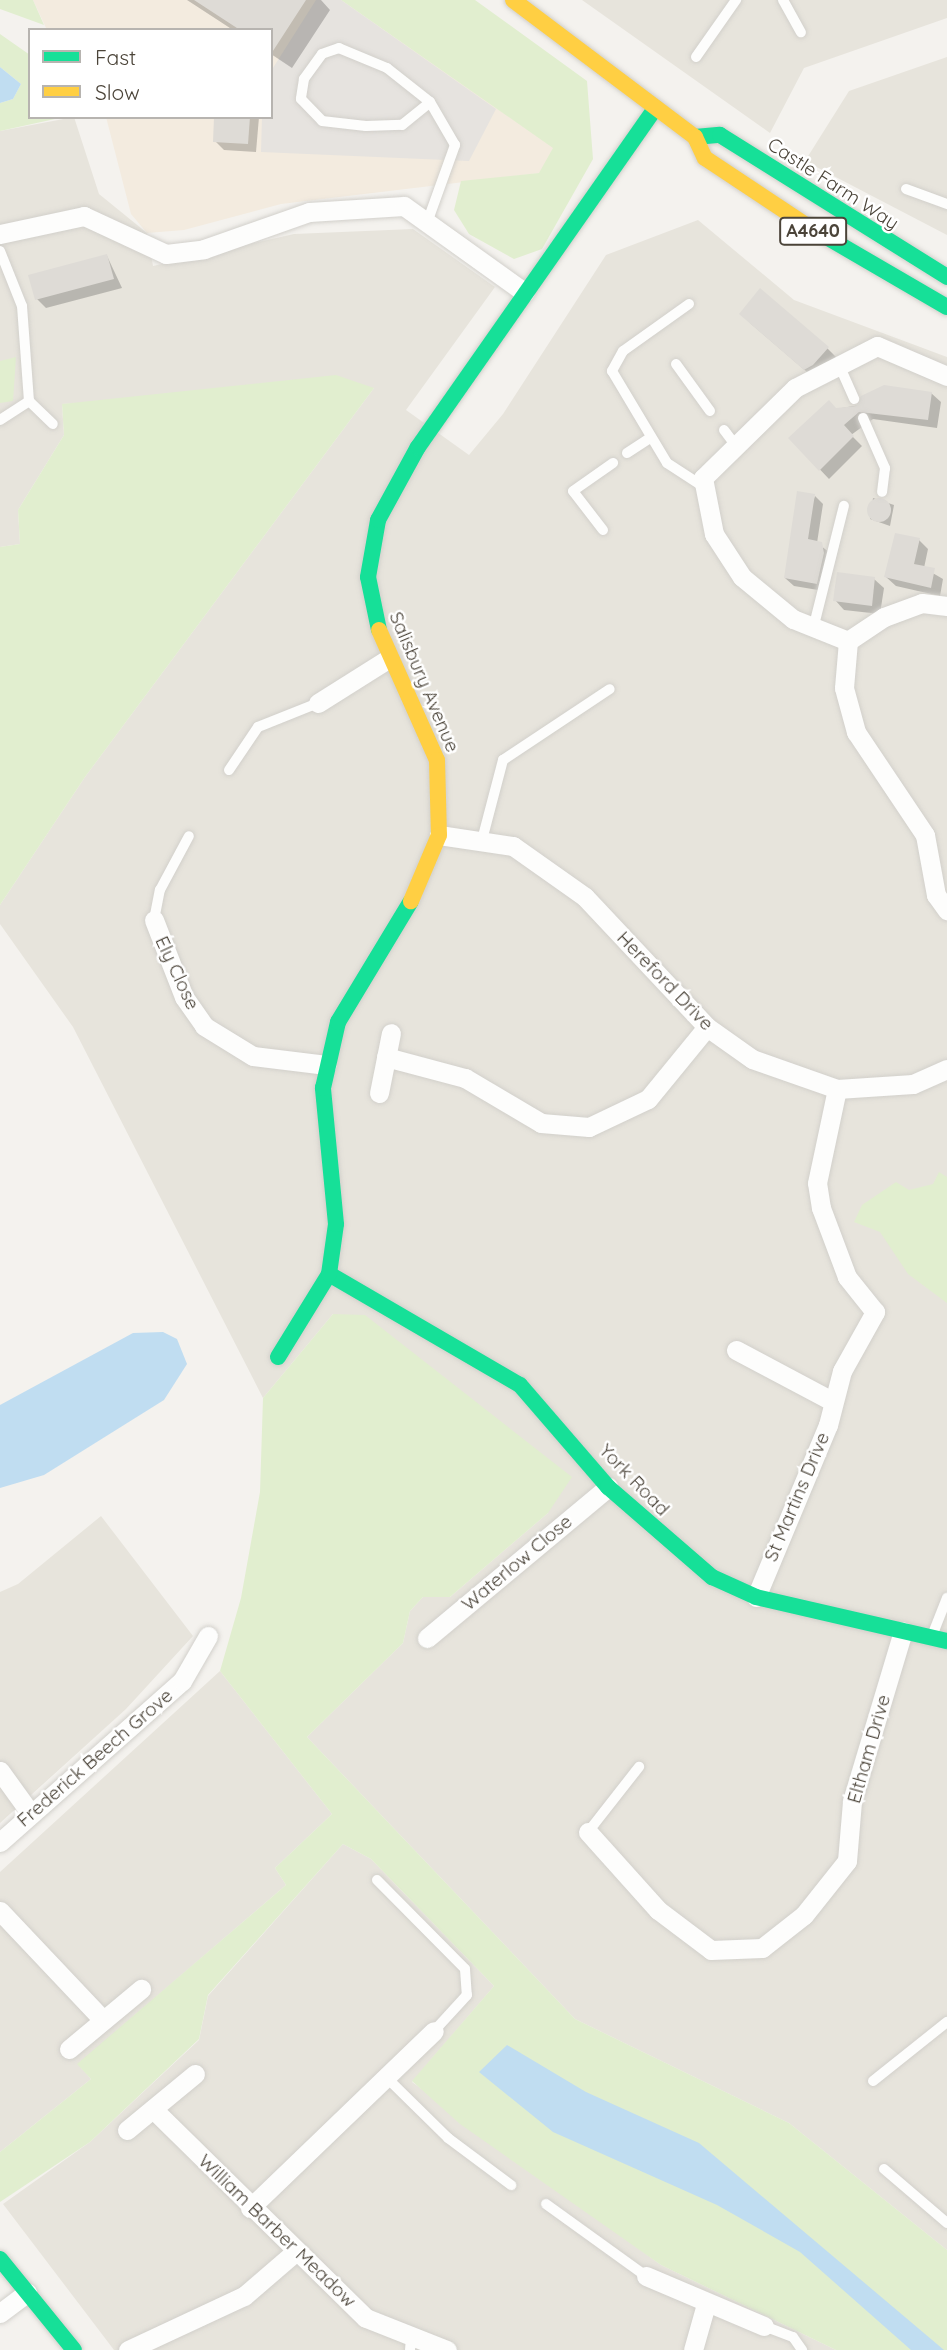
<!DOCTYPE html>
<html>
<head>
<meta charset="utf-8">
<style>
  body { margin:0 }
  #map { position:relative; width:947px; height:2350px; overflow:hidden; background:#f4f2ee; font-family:Quicksand,sans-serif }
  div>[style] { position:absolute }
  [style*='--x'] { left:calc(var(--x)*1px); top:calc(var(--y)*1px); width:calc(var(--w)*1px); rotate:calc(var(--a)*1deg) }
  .residential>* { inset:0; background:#e7e4dc }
  .commercial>* { inset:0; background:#f3ebdf }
  .green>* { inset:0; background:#e1eecf }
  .parking>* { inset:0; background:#e6e3df }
  .water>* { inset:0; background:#c0ddf1 }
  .shadow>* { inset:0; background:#0003 }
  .building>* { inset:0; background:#dedbd6 }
  .round { border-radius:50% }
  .roads { filter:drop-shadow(0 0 2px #d2d0cb) drop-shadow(0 0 2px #d2d0cb) }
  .lane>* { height:10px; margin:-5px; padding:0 5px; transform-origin:5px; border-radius:5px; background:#fdfdfc }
  .street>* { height:19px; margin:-9.5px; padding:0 9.5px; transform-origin:9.5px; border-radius:9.5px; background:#fdfdfc }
  .fast>* { height:16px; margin:-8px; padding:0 8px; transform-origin:8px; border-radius:8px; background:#16e098 }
  .slow>* { height:16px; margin:-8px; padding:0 8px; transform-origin:8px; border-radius:8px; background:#ffcf43 }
  span { translate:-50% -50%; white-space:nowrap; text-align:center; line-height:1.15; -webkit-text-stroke:5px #fff; paint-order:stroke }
  .shield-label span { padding:2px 5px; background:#fff; border:2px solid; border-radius:5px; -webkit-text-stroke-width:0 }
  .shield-label { font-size:18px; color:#4b4439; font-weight:700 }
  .street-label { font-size:19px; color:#4b4439 }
  .legend { position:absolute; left:28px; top:28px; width:245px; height:91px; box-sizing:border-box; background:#fff; border:2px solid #b7b4b0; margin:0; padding:9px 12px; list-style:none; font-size:21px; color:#4b4439 }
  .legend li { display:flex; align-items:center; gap:14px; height:35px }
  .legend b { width:35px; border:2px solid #b7b4b0 }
</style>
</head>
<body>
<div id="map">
  <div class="residential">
    <div style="clip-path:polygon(582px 0,947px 0,947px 18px,804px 68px,770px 133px)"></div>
    <div style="clip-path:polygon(947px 57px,947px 235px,805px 161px,849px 91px)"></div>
    <div style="clip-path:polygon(74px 117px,99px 194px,147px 233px,153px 266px,294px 234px,413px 229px,495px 287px,406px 410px,469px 455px,503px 414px,606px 255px,698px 220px,794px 300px,947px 357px,947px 2250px,789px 2123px,575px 2019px,307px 1737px,403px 1643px,410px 1611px,423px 1597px,450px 1597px,548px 1513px,333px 1314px,263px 1398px,73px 1027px,0 924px,0 905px,85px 777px,374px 388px,62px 404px,64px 435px,18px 510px,20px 544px,0 547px,0 131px)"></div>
    <div style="clip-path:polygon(101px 1516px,193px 1636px,126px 1709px,0 1823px,0 1592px,18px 1584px)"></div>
    <div style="clip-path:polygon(220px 1671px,332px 1814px,275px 1868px,286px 1885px,78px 2064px,91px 2079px,0 2152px,0 1872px)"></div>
    <div style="clip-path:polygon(343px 1844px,371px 1859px,494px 1986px,412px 2082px,661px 2265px,836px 2350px,114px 2350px,3px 2204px,90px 2142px,199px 2040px,208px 1996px)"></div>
  </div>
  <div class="commercial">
    <div style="clip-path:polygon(33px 0,341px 0,554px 148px,540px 173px,281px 204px,184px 230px,147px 233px,131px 214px,106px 117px,271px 117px,271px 30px,47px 30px)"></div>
  </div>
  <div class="green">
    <div style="clip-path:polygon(0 0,33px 0,44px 25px,0 9px)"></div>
    <div style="clip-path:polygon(341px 0,475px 0,587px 81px,593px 159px,542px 249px,514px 259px,469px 234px,454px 210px,461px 181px,539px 173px,553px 148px)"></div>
    <div style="clip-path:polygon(0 34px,30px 55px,30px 117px,64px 117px,0 131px,0 103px,13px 99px,21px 84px,0 67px)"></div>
    <div style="clip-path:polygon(16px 357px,13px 401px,0 403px,0 361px)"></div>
    <div style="clip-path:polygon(336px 375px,374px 388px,85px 777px,0 905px,0 547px,20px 544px,18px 510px,64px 435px,62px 404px)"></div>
    <div style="clip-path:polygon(939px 1172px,947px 1177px,947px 1303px,908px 1274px,880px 1232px,854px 1222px,862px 1205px,896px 1182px,909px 1190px,933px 1184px)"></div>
    <div style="clip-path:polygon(333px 1314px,365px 1315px,572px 1477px,548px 1513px,450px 1597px,423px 1597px,410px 1611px,403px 1643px,307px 1737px,575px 2019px,789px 2123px,947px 2250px,947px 2350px,836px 2350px,661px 2265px,460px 2124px,412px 2081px,494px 1986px,371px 1859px,343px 1844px,208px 1995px,199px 2039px,90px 2142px,0 2202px,0 2152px,91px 2079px,77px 2064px,286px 1885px,275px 1868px,332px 1814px,220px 1671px,241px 1598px,260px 1492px,263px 1398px)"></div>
  </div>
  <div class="parking">
    <div style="clip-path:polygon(316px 0,341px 0,496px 109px,469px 161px,261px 152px,262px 117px,271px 117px,271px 71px)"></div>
  </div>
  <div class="water">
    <div style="clip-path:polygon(0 67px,21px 84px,13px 99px,0 103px)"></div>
    <div style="clip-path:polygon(163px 1332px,177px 1339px,187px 1364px,164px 1400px,44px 1475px,0 1488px,0 1405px,133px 1333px)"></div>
    <div style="clip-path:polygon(507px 2045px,586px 2092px,699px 2143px,944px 2350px,911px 2350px,800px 2252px,717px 2205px,553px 2132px,479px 2072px)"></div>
  </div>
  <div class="shadow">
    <div style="clip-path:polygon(187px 0,321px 0,330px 10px,292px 68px,271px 54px,271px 30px,233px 30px)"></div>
    <div style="clip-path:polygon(216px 117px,259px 117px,256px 152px,224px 150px,215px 141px)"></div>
    <div style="clip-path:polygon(107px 256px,122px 288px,46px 308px,37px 299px)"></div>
    <div style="clip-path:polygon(750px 323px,827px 348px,836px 357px,814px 378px)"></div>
    <div style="clip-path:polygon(931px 393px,941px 402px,937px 428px,873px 419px,851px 435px,862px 446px,829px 479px,791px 439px,836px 409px)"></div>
    <div style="clip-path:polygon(815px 496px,823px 504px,817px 543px,829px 552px,824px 591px,794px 586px,785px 578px)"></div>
    <div style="clip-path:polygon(873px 498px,894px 505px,890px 526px,870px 519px)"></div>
    <div style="clip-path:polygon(919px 540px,928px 549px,924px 568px,943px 579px,940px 596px,896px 586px,886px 577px)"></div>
    <div style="clip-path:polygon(874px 579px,884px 588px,880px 614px,844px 610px,835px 600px)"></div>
  </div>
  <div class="building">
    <div style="clip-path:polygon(194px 0,306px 0,271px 54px,271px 30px,240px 30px)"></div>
    <div style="clip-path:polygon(214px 117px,250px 117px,248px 144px,213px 142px)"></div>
    <div style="clip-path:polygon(107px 254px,114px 279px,35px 300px,28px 275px)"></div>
    <div style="clip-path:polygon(760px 288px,829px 347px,813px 365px,804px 370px,739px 314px)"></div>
    <div style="clip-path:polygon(884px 385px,932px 392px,928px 420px,859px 412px,844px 425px,854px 436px,819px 471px,788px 438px,829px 400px,836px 408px,856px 406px,861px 396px)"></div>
    <div style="clip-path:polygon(797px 491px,815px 494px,808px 539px,822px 542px,824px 553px,817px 584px,784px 578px)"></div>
    <div class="round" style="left:867px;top:498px;width:24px;height:24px"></div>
    <div style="clip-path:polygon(895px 533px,920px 538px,914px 564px,935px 568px,931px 588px,884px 577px)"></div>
    <div style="clip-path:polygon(837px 572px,875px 577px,872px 606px,833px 601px)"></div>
  </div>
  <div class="roads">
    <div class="lane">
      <div style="--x:783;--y:0;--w:37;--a:61"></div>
      <div style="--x:696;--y:57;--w:70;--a:-54.9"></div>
      <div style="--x:906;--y:189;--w:44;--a:20.1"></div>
      <div style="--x:428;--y:220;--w:80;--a:-70.2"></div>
      <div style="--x:455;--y:145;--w:50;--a:-120.2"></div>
      <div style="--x:430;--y:102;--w:55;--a:-141.7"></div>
      <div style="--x:387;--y:68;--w:52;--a:-157.4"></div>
      <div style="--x:339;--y:48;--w:18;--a:161"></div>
      <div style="--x:322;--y:54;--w:31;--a:126"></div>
      <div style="--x:304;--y:79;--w:20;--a:99"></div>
      <div style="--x:301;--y:99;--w:30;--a:46"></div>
      <div style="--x:322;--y:121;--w:44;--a:6.5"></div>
      <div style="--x:366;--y:126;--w:36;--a:-2"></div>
      <div style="--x:402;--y:125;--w:36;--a:-39"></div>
      <div style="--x:0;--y:251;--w:59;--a:68.2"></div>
      <div style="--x:22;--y:306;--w:95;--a:85.8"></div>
      <div style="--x:29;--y:401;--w:33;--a:44"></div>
      <div style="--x:689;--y:304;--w:81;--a:144.5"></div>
      <div style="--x:623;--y:351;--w:23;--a:119"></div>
      <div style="--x:612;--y:371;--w:107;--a:59.1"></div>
      <div style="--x:667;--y:463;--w:44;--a:33"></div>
      <div style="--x:676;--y:364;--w:58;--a:54.1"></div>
      <div style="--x:840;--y:367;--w:35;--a:66"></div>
      <div style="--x:863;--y:418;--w:55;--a:66.3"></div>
      <div style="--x:885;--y:468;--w:24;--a:97"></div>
      <div style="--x:0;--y:420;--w:35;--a:-33"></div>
      <div style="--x:724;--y:430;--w:21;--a:53"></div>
      <div style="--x:627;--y:453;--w:27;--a:-33"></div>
      <div style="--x:603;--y:530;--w:49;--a:-127.6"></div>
      <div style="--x:573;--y:491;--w:49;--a:-35"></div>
      <div style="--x:813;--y:629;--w:127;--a:-75.9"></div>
      <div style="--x:229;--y:770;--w:52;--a:-56"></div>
      <div style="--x:258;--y:727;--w:65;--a:-21.8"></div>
      <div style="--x:482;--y:840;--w:83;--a:-75.3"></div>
      <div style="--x:503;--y:760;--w:128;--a:-33.6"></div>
      <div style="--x:154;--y:920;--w:31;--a:-79"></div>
      <div style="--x:160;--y:890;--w:61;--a:-61.8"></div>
      <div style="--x:932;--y:1636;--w:41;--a:-68.5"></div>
      <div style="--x:588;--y:1832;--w:83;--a:-51.9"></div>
      <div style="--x:377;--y:1880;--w:125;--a:45.3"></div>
      <div style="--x:465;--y:1969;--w:26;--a:86"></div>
      <div style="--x:467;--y:1995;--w:49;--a:132.5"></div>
      <div style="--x:387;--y:2078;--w:86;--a:44.5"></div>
      <div style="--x:448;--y:2138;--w:79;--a:36.7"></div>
      <div style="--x:873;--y:2081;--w:95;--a:-38.6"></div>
      <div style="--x:884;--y:2169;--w:83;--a:40.6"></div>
      <div style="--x:546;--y:2204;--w:123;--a:35.8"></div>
      <div style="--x:764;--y:2326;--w:31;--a:21"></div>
      <div style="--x:793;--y:2337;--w:16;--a:55"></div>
      <div style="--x:410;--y:2350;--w:11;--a:-85"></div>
    </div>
    <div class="street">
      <div style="--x:0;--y:234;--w:86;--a:-12.1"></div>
      <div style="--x:84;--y:216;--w:90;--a:24.9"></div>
      <div style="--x:166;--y:254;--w:38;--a:-7"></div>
      <div style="--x:204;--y:249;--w:111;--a:-19.4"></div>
      <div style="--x:309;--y:212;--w:95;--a:-3.6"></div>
      <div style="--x:404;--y:206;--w:148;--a:35.6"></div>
      <div style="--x:947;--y:376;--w:76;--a:-156.8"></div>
      <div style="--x:877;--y:346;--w:92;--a:152.9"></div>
      <div style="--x:795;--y:388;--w:129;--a:135.6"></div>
      <div style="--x:703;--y:478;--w:57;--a:78.9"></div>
      <div style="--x:714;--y:534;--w:51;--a:56.9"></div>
      <div style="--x:742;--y:577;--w:66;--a:39.5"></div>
      <div style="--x:793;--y:619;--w:59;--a:21.8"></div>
      <div style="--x:848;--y:641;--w:43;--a:-33.7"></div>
      <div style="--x:884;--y:617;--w:40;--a:-20.2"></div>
      <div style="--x:922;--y:603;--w:25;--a:7"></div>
      <div style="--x:848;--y:641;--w:47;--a:94.9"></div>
      <div style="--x:844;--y:688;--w:46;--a:74.7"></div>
      <div style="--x:856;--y:732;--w:124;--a:56.2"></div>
      <div style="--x:925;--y:835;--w:61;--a:79.6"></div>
      <div style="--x:936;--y:895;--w:19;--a:54"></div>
      <div style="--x:318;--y:703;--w:83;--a:-32.2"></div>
      <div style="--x:439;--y:835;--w:75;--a:8.5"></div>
      <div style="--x:513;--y:846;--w:88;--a:35.3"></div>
      <div style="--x:585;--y:897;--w:178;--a:46.8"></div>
      <div style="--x:707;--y:1027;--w:55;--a:35.4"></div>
      <div style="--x:752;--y:1059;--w:90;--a:19.4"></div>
      <div style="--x:837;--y:1089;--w:76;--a:-3.8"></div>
      <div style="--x:913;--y:1084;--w:37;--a:-24"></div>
      <div style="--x:154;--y:920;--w:83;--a:68.7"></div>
      <div style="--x:184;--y:997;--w:35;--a:55"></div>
      <div style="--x:204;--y:1026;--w:57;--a:31.5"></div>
      <div style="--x:253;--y:1056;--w:74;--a:7"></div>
      <div style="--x:386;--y:1057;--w:82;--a:14.9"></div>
      <div style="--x:465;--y:1078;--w:88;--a:30.6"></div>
      <div style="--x:541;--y:1123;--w:48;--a:4.8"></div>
      <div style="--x:589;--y:1127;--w:65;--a:-25.4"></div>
      <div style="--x:648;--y:1099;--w:93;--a:-50.7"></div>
      <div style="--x:379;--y:1093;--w:61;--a:-78.7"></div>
      <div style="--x:736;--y:1350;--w:109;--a:28"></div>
      <div style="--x:756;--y:1597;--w:186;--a:-67.3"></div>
      <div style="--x:828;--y:1425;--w:56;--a:-75.5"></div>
      <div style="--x:842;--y:1371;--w:68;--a:-60.8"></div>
      <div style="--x:875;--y:1312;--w:45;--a:-128.7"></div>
      <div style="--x:847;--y:1277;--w:74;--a:-110.6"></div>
      <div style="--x:821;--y:1208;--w:25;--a:-99"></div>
      <div style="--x:817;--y:1183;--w:96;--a:-78"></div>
      <div style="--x:427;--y:1638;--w:236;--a:-39.8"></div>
      <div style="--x:0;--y:1771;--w:53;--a:54.2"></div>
      <div style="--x:588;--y:1832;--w:105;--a:48.1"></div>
      <div style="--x:658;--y:1910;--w:66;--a:37"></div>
      <div style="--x:711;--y:1950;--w:51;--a:-2.2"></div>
      <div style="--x:762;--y:1948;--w:53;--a:-38.2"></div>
      <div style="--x:804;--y:1915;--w:69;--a:-51.5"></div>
      <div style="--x:847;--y:1861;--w:60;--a:-85.2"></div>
      <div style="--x:852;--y:1801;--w:177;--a:-73.3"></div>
      <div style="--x:0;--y:1842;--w:243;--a:-41.5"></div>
      <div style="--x:182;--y:1681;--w:52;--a:-60"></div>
      <div style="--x:0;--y:1911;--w:150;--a:46.6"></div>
      <div style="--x:69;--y:2049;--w:94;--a:-39.8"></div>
      <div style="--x:153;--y:2109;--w:298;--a:44.5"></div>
      <div style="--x:366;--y:2318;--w:87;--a:21.6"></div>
      <div style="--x:127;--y:2130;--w:88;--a:-39.5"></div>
      <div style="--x:250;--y:2208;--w:255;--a:-43.9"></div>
      <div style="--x:646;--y:2276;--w:128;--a:23"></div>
      <div style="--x:0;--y:2313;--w:34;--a:-37"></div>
      <div style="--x:128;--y:2350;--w:128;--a:-25"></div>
      <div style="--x:244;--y:2296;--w:66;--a:-40.7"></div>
      <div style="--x:693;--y:2350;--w:48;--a:-74.2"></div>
    </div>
    <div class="fast">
      <div style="--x:695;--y:137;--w:25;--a:-5"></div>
      <div style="--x:720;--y:135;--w:268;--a:32"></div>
      <div style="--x:806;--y:225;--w:163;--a:30.2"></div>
      <div style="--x:379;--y:630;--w:54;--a:-101.7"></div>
      <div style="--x:368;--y:577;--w:58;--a:-80"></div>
      <div style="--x:378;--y:520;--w:83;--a:-61.3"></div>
      <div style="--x:418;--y:447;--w:414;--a:-55"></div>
      <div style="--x:329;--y:1274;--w:221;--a:30.2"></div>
      <div style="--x:520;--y:1385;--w:135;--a:49.2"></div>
      <div style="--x:608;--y:1487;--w:138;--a:40.9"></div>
      <div style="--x:712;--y:1577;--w:48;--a:24.4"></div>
      <div style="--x:756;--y:1597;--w:196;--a:13"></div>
      <div style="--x:278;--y:1357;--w:97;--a:-58.4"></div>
      <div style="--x:329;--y:1274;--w:50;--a:-82"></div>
      <div style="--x:336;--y:1224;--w:137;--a:-95.5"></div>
      <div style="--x:323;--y:1088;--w:68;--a:-77.2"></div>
      <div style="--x:338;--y:1022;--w:141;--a:-58.9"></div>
      <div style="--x:0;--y:2259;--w:117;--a:50.9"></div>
    </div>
    <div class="slow">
      <div style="--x:513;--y:0;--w:228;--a:37"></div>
      <div style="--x:695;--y:137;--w:23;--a:65"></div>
      <div style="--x:705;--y:158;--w:121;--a:33.6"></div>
      <div style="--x:379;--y:630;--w:142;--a:66"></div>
      <div style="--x:437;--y:760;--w:75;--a:88.5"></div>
      <div style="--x:439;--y:835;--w:72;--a:113"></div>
    </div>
  </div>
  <div class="shield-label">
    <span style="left:813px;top:231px">A4640</span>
  </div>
  <div class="street-label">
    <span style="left:833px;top:184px;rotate:33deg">Castle Farm Way</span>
    <span style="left:424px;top:682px;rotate:67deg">Salisbury Avenue</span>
    <span style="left:177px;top:973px;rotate:65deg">Ely Close</span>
    <span style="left:665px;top:981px;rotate:46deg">Hereford Drive</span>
    <span style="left:634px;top:1480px;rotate:46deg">York Road</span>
    <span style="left:797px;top:1497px;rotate:-67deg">St Martins Drive</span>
    <span style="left:517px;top:1563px;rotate:-40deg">Waterlow Close</span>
    <span style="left:869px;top:1749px;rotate:-74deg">Eltham Drive</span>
    <span style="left:95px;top:1758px;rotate:-41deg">Frederick Beech Grove</span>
    <span style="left:277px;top:2231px;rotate:44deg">William Barber Meadow</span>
  </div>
  <ul class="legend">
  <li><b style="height:9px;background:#16e098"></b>Fast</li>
  <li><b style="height:9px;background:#ffcf43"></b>Slow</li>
  </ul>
</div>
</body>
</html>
